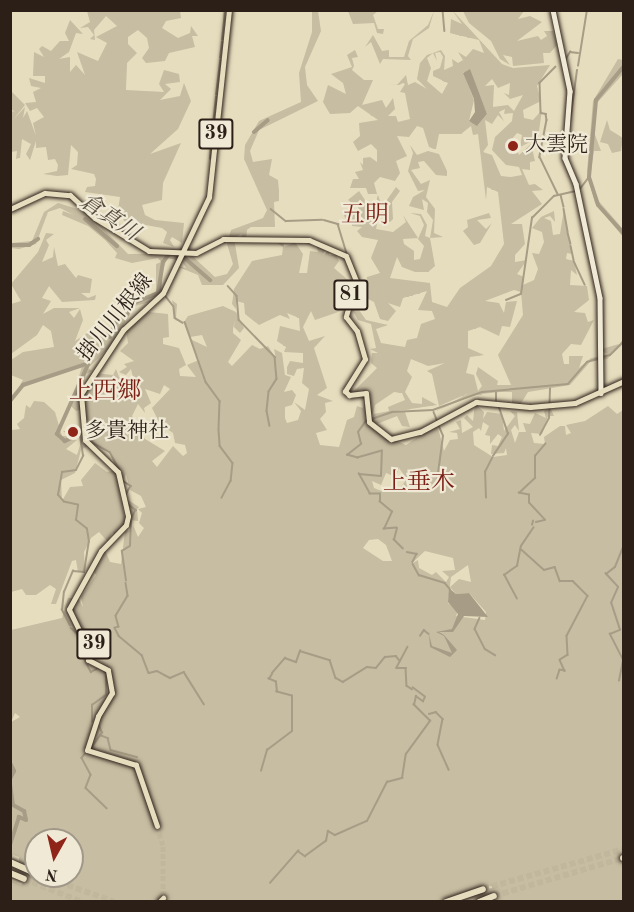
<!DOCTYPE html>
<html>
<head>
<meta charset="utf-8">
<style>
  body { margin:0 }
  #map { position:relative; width:634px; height:912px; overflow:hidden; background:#e6ddbe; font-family:"Old Standard TT","Noto Serif JP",serif }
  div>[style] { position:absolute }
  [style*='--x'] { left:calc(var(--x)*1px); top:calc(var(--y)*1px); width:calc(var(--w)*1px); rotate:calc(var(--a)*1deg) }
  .green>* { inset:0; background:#c6bda2 }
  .water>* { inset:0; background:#a79c86 }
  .stream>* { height:1.5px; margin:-0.75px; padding:0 0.75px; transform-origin:0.75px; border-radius:0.75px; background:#a79c86 }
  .river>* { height:4px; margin:-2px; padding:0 2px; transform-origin:2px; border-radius:2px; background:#a79c86 }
  .primary-tunnel>* { height:5px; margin-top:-2.5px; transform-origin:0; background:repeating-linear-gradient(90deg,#c1b79d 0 5px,transparent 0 7.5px) }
  .highway-tunnel>* { height:6px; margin-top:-3px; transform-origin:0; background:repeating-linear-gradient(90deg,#c1b79d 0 6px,transparent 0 9px) }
  .roads { filter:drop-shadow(0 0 2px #2c1f18) drop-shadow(0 0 2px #2c1f18) }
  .secondary>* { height:4.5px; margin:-2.25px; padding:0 2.25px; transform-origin:2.25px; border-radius:2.25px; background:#efe9d5 }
  .primary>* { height:5px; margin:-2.5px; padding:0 2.5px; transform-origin:2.5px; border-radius:2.5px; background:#e6ddbe }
  .highway>* { height:6px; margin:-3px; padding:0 3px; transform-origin:3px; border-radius:3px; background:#e6ddbe }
  .dots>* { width:16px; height:16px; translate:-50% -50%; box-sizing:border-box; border:3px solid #efe9d5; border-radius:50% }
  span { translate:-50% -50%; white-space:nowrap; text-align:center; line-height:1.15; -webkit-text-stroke:4.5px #efe9d5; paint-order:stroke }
  .shield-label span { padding:2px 4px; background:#efe9d5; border:2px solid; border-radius:4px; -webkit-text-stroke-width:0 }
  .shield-label { font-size:20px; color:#2c1f18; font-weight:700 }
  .poi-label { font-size:21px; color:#2c1f18 }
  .left { translate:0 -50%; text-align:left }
  .street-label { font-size:21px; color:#2c1f18 }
  .water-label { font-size:22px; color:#574b3e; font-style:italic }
  .quarter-label { font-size:24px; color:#7a1f14 }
  .frame { position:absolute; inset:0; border:12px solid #2c1f18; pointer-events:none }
  .north { position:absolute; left:24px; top:828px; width:60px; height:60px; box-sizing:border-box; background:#efe9d5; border:2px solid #a19889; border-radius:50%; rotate:188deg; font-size:16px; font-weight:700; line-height:24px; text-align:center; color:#2c1f18 }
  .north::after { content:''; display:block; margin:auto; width:21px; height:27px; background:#8f2418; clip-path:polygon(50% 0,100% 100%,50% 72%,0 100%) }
</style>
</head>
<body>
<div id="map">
  <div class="green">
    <div style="clip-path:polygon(evenodd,452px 10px,502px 64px,513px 68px,550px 65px,537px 86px,541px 101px,523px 110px,524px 118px,533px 120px,542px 110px,538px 138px,520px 147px,522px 135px,517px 133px,507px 145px,509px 154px,517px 150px,519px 155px,531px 144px,535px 161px,530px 162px,530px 170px,522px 169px,529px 185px,535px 184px,543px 190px,532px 191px,542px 204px,511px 224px,522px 224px,525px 244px,515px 255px,515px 262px,527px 260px,517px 274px,524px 277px,523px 285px,534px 280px,538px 269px,532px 253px,539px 254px,544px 242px,542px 232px,532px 228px,541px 217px,554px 211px,555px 222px,550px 216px,544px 218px,551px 221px,553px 235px,560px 234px,564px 209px,572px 254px,567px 253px,566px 259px,574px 261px,577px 275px,571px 270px,570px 285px,587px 286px,589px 300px,574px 312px,585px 313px,588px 322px,594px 320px,581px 345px,571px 344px,562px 354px,564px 364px,569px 364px,569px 356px,583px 356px,579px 368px,591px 358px,608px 354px,598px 350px,619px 344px,617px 348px,623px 339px,623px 344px,607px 359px,590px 362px,570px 385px,528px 392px,520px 405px,512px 404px,512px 392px,500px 392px,473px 395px,436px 411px,469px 393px,439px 406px,432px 374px,427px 371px,445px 363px,428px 366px,411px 359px,407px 371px,412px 377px,405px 392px,412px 403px,422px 404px,422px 397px,437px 405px,397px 411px,405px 412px,410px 427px,402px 426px,397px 416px,377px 424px,388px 437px,406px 445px,437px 424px,444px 451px,450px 440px,458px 439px,457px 433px,449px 432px,460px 429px,456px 422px,461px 420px,462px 433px,473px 427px,464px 418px,467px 415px,473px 421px,475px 404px,484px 412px,483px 419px,487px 412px,502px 414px,504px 431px,515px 416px,510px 411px,517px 412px,519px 431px,515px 425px,511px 430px,515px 443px,519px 432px,526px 432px,523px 423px,530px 424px,535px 413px,546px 418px,544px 411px,550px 407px,554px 416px,548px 416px,542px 434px,531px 433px,534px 443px,545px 444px,544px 437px,560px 426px,565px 426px,566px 435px,571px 433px,566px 425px,585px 421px,608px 406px,617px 414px,623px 410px,623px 901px,484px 901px,495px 895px,475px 901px,449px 901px,494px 887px,489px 886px,443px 902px,11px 901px,11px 880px,21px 885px,32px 870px,19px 863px,19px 857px,13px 855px,11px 859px,11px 722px,20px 717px,15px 713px,12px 720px,11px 715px,11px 630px,62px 618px,68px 598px,78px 598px,83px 607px,81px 597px,96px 575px,93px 571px,105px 550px,110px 562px,121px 564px,125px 531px,132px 530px,133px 525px,138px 537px,144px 528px,139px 523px,142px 513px,138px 509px,146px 507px,141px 496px,130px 490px,126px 474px,122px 486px,118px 482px,121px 501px,128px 491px,125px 498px,139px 507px,137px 509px,138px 521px,130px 520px,122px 504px,126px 524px,117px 535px,112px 533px,108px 542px,99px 532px,91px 538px,84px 552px,85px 572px,78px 572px,76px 560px,72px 561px,56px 604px,51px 604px,56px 589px,50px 585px,36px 595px,26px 595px,22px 589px,11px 592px,10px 424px,12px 430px,20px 429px,17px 424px,24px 418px,26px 405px,30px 408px,34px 401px,44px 402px,55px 412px,62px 436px,69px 436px,63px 431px,78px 431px,78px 439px,73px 438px,77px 440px,66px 449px,77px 455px,81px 442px,88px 446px,81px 450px,75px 473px,61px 480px,62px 501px,70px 487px,83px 486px,81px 480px,95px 463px,107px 472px,116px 470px,110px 452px,90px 440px,94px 433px,88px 428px,99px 428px,100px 422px,86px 420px,83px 409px,76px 411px,69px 404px,80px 397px,83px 404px,82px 392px,91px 382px,96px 391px,103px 389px,94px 373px,113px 375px,116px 369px,119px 377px,133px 378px,131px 369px,126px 375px,119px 372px,127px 367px,124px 364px,134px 361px,120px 351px,128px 343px,126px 330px,149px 312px,168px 314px,169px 337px,163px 338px,163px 344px,179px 348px,186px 365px,179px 369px,180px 376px,196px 377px,187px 365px,199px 360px,190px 339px,207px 347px,202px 335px,190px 337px,184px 323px,175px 320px,172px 300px,177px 304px,176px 318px,184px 322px,188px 316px,223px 306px,236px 312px,244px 328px,240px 333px,234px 327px,235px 320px,233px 329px,233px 333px,241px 340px,228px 362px,232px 366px,252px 345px,260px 349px,268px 346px,276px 359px,274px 349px,282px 353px,285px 375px,291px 377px,284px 392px,292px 390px,296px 395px,292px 405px,285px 407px,285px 418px,287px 423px,298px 420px,301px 411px,294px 402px,305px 410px,309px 389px,302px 383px,304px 368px,297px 369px,294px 376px,287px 374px,287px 367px,290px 361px,303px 363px,303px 353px,284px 352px,286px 347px,277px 341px,280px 326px,300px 331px,299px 318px,287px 313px,290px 319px,280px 315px,259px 325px,245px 314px,244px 303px,236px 301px,236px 309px,232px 304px,234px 289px,252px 261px,282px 255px,283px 247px,276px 242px,283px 242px,284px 247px,295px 242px,303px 254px,299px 273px,307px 273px,310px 251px,318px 252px,316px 245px,326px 248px,323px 255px,330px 249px,329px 255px,336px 255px,339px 261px,334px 268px,348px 280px,341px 293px,344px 310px,315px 320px,311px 311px,303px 327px,309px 341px,325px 336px,314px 348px,327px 388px,317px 395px,333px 401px,325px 403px,326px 412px,320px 419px,327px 430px,316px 433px,320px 445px,339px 447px,347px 420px,354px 417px,357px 406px,363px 408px,366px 398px,362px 390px,351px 394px,377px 368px,371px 363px,372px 353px,378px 353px,370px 349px,376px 348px,371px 324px,358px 320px,350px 306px,360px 282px,366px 286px,367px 277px,380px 273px,371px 258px,378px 240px,362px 237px,357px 231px,362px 227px,352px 226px,352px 221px,348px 224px,341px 209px,358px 214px,358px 207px,348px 200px,359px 191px,373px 212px,378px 195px,382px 207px,396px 187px,400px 191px,392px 202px,393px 219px,390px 222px,379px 215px,376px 229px,393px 232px,406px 222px,403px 215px,418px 238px,403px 239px,404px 244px,414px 251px,414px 260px,420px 259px,424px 246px,418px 239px,424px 225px,420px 216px,410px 213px,421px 214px,427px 225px,425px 236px,430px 238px,435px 266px,428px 272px,415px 272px,402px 267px,397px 257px,390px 278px,430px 283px,432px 302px,447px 307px,460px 288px,491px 266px,504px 244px,498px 192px,487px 187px,486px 200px,478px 134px,473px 135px,471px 126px,461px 134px,439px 134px,436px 149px,429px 147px,423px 128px,417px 126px,409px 137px,397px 136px,407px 156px,396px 161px,400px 173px,395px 181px,380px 177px,374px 183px,377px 194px,368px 194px,366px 188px,350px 188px,353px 179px,359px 179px,355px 172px,363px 170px,360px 162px,363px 165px,363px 158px,370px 157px,377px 162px,377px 150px,371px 144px,358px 151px,353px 142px,360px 136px,359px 123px,378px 120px,358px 106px,350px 113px,330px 114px,323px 102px,328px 85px,346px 94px,343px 83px,331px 74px,352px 67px,347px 55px,355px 50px,358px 57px,352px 58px,354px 66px,352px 70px,364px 80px,373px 80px,362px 105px,382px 100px,386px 108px,393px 98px,395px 109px,388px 116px,396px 116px,398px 122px,410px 119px,405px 93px,400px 92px,405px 84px,403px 83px,399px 85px,385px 84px,397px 85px,406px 75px,408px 85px,415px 82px,427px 89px,417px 79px,420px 63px,427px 55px,433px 53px,427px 58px,431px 68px,427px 81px,442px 94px,448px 83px,433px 76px,433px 71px,440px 68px,443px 57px,440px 52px,435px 53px,437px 61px,433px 53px,441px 50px,445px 56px,444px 70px,453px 66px,452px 59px,458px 63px,463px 60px,458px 52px,466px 57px,473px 49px,484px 53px,479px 40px,450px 33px,451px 19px,462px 24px,452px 10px,469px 70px,487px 114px,478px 125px,469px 121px,474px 100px,463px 72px,469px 70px,452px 10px,492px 79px,498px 88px,510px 83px,509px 95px,504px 93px,510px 99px,523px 95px,514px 111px,508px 105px,493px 107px,494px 85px,485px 86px,492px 79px,452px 10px,505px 109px,504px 114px,513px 113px,512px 121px,495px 137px,492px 150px,506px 165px,519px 167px,522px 175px,511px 177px,501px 176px,492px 155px,483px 152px,488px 145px,485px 120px,492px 124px,498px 115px,504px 121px,499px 112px,505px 109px,452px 10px,514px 290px,521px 292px,523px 315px,498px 355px,511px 385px,497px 385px,498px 381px,478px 367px,476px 374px,482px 386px,478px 391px,474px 375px,466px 373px,470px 357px,484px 355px,468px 348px,468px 331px,480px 327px,499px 336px,502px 326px,510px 327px,517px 301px,506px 302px,504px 313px,499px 303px,485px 301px,514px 290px,452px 10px,427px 291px,418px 310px,432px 311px,435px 319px,421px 324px,417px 338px,407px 340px,405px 347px,381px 343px,376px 329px,388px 325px,366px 320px,354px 303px,364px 297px,374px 302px,380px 319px,388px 321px,396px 311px,388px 303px,400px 307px,403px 298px,427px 291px,452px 10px,164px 385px,170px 389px,152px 408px,160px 424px,173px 433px,175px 443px,185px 445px,187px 453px,183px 456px,173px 446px,157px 467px,152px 461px,165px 451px,145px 439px,132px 416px,138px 404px,145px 413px,144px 408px,151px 403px,145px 389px,160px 394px,164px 385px,452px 10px,394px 392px,402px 393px,405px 400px,388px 407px,389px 411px,374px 414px,371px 420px,375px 405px,394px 392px,452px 10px,483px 422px,489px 426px,485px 435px,490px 436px,490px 444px,498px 434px,502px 437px,498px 446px,492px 445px,491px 454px,504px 453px,506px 448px,507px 455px,493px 457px,474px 445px,473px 432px,479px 428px,481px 431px,483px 422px,452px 10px,399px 468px,407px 479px,399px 489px,384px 492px,374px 488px,372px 481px,381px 485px,386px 473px,396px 477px,399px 468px,452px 10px,378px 539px,386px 545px,392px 561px,383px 561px,363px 548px,369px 540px,378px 539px,452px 10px,425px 551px,453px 558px,455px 570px,442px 571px,449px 577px,446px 582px,436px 572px,432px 575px,419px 568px,418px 560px,411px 564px,425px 551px,452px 10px,468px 565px,471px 582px,459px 579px,450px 587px,456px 594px,469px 593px,486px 612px,485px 620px,456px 616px,458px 611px,448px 603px,451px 577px,468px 565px,452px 10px,36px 840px,72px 840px,72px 876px,36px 876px,36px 840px)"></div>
    <div style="clip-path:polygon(87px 11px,180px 11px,181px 18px,166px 21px,162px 28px,178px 38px,190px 33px,191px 26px,198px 36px,192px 36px,195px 47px,169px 53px,165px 61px,146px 63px,142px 58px,149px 48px,147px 38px,138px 30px,128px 37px,128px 44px,137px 53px,127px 63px,126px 90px,164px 92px,159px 84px,164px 70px,179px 74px,180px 82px,165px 84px,171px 89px,160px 100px,180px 96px,184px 83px,191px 101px,178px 129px,150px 154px,181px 143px,163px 183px,162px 200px,142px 205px,145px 215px,155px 220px,184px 223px,182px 243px,172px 237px,170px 240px,174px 247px,163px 243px,167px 232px,162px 228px,124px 221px,118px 210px,120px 197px,85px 192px,87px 187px,95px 186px,96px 179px,94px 174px,71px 169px,77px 165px,78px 152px,71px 145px,68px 175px,57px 176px,43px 174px,57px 171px,58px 165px,55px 159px,48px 160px,46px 147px,36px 148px,36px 141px,30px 160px,26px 154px,31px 144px,22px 139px,20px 158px,19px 158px,16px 159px,17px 151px,11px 152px,11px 111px,15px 112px,11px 109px,10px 90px,25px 105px,13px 120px,25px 107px,23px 118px,27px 111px,36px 136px,33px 123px,44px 117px,37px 108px,30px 111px,25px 103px,36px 102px,33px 92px,41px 88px,31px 86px,29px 78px,45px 83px,45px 76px,33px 76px,34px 52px,44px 57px,39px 49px,42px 46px,51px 51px,60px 41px,69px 41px,65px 33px,70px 20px,83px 34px,76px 33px,69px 52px,59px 59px,70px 57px,70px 72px,76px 65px,85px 75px,77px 52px,98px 61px,107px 43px,96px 37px,117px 26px,106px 16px,94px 30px,95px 40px,90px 39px,94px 35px,88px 27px,80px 28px,90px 22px)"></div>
    <div style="clip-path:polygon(312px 11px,318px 11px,321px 31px,305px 67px,307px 85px,318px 101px,259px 130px,250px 151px,253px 162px,272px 159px,269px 175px,278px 180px,279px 191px,279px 201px,274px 202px,275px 227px,251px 227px,244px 232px,247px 230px,246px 239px,241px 238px,242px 234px,234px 238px,239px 268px,223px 285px,202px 285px,198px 275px,176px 266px,186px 268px,182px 261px,167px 258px,161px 276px,163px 290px,153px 301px,135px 306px,110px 347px,88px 368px,92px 371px,86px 374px,83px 385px,76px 387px,82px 366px,22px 386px,11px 400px,23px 380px,11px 375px,11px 360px,23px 352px,54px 347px,51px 331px,43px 325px,37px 335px,11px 354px,11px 304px,21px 301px,11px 284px,38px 252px,46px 233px,54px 234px,46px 240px,49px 245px,42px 262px,53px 257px,54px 247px,58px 266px,65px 264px,76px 278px,78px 275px,92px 279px,90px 293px,81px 293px,88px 298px,96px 295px,95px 300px,62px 302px,49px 286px,42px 298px,51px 301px,43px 314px,54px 308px,80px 308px,69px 312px,74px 318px,80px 309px,83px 320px,75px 341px,89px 332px,98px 343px,98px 336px,107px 336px,106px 331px,111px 331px,133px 302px,156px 293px,156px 264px,161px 262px,158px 258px,132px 263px,115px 258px,117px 253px,105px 240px,88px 226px,62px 215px,63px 211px,74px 215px,60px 208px,48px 212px,36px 244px,19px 249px,11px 248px,11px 243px,32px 241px,44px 212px,58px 203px,87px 212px,128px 254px,189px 253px,215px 277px,227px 274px,233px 264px,227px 244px,231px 230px,263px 218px,267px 210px,244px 159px,245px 145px,259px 121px,301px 102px,299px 73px,312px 32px)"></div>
    <div style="clip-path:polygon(348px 11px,378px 11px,373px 15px,378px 29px,384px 29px,383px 34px,377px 33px,374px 23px,353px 24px)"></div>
    <div style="clip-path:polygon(434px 11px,429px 28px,413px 39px,408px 56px,411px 60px,383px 59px,380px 64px,371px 42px,365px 47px,373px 35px,382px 51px,389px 50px,389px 57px,404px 57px,409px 41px,428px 25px)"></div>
    <div style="clip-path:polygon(463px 11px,524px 11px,518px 19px,530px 16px,542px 22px,517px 41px,538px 36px,541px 40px,547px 36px,544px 31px,553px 31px,557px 45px,550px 53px,543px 53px,544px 63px,513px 66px,512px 57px,503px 55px,510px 65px,500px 59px,491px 41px,469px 23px)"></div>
    <div style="clip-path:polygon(618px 59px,623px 60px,623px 74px,597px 103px,594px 132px,601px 151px,594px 151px,590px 178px,597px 199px,623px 229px,623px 237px,595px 203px,587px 172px,593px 101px)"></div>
    <div style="clip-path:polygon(607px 120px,610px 130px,623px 138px,621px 151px,612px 153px,608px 144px,600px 142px)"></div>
    <div style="clip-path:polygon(410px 145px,417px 155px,428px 151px,439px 154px,447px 171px,447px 176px,436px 175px,424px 161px,418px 162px,420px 168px,411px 170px,421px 184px,430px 180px,426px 197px,435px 209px,434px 233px,443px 237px,430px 238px,433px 220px,427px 212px,428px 203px,422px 199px,424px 210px,409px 206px,413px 197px,425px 190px,418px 191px,408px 171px,413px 153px)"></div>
    <div style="clip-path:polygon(489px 213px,491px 218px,477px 220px,486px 229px,492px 223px,480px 243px,474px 245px,463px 231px,468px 227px,467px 220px)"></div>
  </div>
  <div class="water">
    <div style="clip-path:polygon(470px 69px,487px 114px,477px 126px,469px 121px,475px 112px,474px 99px,463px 73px)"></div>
    <div style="clip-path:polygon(449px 588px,456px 594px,469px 593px,488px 617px,464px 616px,453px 632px,439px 632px,444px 635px,457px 650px,450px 657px,430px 647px,429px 634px,432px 646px,452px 653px,444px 636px,436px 632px,452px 629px,458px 614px,448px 602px)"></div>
  </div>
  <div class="stream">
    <div style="--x:443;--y:10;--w:21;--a:85"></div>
    <div style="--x:224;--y:21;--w:11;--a:-85"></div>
    <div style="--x:222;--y:40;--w:18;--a:-84"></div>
    <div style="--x:220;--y:58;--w:16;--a:-83"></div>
    <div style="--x:564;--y:62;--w:12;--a:-59"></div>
    <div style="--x:570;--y:52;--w:8;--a:7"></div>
    <div style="--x:578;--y:66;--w:57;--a:-80.9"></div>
    <div style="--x:556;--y:67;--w:23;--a:135"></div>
    <div style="--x:540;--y:83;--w:30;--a:88"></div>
    <div style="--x:541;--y:113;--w:5;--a:11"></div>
    <div style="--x:546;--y:114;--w:6;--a:81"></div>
    <div style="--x:547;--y:120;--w:38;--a:101"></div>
    <div style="--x:540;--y:157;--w:41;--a:64.1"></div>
    <div style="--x:216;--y:95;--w:35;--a:-83"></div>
    <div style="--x:570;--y:122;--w:52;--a:-82.3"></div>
    <div style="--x:211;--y:143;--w:46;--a:-83.8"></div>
    <div style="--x:210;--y:159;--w:15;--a:-86"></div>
    <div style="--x:580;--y:189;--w:15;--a:-53"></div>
    <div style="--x:561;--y:195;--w:12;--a:76"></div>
    <div style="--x:271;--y:209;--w:19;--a:39"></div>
    <div style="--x:286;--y:221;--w:36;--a:-2"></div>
    <div style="--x:564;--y:209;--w:23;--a:80"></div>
    <div style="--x:324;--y:220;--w:15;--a:16"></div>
    <div style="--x:338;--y:224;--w:30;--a:73"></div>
    <div style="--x:568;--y:233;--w:11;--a:75"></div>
    <div style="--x:571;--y:246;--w:14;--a:78"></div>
    <div style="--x:574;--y:261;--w:26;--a:65"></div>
    <div style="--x:228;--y:286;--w:13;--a:48"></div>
    <div style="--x:237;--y:296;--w:24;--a:85"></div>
    <div style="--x:239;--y:320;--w:52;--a:45.8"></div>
    <div style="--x:275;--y:357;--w:22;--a:85"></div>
    <div style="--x:277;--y:379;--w:15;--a:122"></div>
    <div style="--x:269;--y:392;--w:19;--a:96"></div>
    <div style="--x:267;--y:411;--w:15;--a:79"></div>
    <div style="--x:160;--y:288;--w:2;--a:63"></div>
    <div style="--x:164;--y:294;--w:16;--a:52"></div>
    <div style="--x:506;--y:300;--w:16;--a:-22"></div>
    <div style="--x:521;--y:294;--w:77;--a:-81.8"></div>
    <div style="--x:532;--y:218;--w:31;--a:-45"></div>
    <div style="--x:554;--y:196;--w:22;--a:-13"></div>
    <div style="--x:174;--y:308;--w:10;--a:84"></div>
    <div style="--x:175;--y:318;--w:9;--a:32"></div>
    <div style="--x:185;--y:322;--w:64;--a:70.7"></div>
    <div style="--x:206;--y:382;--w:24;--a:54"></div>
    <div style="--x:220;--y:401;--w:28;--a:92"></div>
    <div style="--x:496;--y:401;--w:8;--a:-90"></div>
    <div style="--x:434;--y:412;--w:9;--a:69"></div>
    <div style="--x:219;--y:430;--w:16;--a:86"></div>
    <div style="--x:220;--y:446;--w:21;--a:53"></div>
    <div style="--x:233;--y:463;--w:18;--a:96"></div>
    <div style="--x:231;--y:481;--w:19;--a:118"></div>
    <div style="--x:540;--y:435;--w:19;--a:-62"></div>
    <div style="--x:549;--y:418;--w:29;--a:-88"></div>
    <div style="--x:88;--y:440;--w:25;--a:29"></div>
    <div style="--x:110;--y:452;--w:21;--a:61"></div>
    <div style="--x:493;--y:456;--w:27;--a:-56"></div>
    <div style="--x:508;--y:434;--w:31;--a:-109"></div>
    <div style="--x:122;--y:480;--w:11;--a:34"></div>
    <div style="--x:131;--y:486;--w:10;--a:119"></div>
    <div style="--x:437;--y:481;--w:45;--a:-82.4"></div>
    <div style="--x:443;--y:436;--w:12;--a:-114"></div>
    <div style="--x:486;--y:498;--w:26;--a:-92"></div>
    <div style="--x:485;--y:472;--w:16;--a:-63"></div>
    <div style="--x:126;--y:502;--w:13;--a:39"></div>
    <div style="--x:136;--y:510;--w:11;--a:117"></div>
    <div style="--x:536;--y:522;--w:9;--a:-13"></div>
    <div style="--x:545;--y:520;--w:23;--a:-133"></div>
    <div style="--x:529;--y:503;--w:8;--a:-90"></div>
    <div style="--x:529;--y:495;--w:10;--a:-169"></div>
    <div style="--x:519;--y:493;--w:22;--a:-43"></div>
    <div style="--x:535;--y:478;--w:22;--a:-90"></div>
    <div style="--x:535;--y:456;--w:16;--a:-50"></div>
    <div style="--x:532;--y:525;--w:4;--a:-76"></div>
    <div style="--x:403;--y:549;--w:13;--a:-135"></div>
    <div style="--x:394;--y:540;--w:12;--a:-76"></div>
    <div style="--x:397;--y:528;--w:13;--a:176"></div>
    <div style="--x:384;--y:529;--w:19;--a:-65"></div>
    <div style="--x:392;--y:512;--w:16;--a:-140"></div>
    <div style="--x:380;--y:502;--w:8;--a:-90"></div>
    <div style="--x:380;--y:494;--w:10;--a:180"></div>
    <div style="--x:370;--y:494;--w:23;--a:-119"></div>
    <div style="--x:359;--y:474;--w:22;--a:5"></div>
    <div style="--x:381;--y:476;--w:25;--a:-88"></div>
    <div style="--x:382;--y:451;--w:25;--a:164"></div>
    <div style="--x:358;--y:458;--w:11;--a:-165"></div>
    <div style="--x:347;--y:455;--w:18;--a:-38"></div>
    <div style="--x:361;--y:444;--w:12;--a:-104"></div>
    <div style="--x:358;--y:432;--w:14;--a:-54"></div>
    <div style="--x:366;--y:421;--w:28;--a:-19"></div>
    <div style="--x:392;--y:412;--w:41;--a:-2.8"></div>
    <div style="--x:433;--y:410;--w:52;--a:-20.2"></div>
    <div style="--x:482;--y:392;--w:86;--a:-5.3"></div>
    <div style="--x:568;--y:384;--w:29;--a:-49"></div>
    <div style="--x:587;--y:362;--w:24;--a:-17"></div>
    <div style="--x:610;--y:355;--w:20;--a:-45"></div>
    <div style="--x:521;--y:549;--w:31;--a:42"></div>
    <div style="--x:544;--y:570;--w:11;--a:-15"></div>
    <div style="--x:555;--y:567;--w:15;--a:70"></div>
    <div style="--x:560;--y:581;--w:13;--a:0"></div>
    <div style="--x:573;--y:581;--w:21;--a:45"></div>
    <div style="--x:588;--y:596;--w:45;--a:117.7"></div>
    <div style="--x:567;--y:636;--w:19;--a:87"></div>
    <div style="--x:568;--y:655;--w:9;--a:148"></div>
    <div style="--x:560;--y:660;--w:12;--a:66"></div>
    <div style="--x:565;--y:671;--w:5;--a:-169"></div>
    <div style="--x:560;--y:670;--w:9;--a:108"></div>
    <div style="--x:407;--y:552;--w:10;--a:11"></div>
    <div style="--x:417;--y:554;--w:9;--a:117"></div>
    <div style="--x:413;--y:564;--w:13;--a:61"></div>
    <div style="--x:419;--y:575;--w:27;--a:17"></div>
    <div style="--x:445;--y:583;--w:8;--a:50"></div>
    <div style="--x:126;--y:581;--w:30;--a:-98"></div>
    <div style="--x:122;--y:551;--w:9;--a:-32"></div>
    <div style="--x:130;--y:546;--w:25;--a:-88"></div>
    <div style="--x:126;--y:583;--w:13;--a:81"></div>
    <div style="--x:128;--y:596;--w:23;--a:121"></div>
    <div style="--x:116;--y:616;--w:11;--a:75"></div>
    <div style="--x:119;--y:627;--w:4;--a:166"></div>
    <div style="--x:115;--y:628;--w:9;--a:63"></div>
    <div style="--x:119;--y:636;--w:30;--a:40"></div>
    <div style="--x:142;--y:655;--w:19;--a:69"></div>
    <div style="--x:149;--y:673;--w:8;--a:-14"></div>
    <div style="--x:157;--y:671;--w:15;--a:28"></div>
    <div style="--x:170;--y:678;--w:15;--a:-23"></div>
    <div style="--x:184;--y:672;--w:38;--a:58"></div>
    <div style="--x:517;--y:599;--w:27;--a:-118"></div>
    <div style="--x:504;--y:575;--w:16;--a:-35"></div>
    <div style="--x:517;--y:566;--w:20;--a:-79"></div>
    <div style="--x:521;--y:546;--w:22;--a:-56"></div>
    <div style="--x:480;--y:618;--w:12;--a:114"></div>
    <div style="--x:475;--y:629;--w:22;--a:63"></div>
    <div style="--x:485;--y:649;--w:12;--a:31"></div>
    <div style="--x:70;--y:626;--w:18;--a:-117"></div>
    <div style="--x:62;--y:610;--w:18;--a:-84"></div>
    <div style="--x:64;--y:592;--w:23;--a:-67"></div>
    <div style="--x:73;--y:571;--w:11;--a:5"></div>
    <div style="--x:84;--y:572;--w:30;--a:-81"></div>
    <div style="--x:89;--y:542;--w:13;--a:-99"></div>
    <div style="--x:87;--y:529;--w:14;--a:-141"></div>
    <div style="--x:76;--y:520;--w:15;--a:-82"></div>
    <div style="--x:78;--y:505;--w:14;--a:-168"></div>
    <div style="--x:64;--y:502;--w:9;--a:-131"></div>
    <div style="--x:58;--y:495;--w:23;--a:-80"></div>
    <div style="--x:62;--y:472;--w:14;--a:-8"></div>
    <div style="--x:76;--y:470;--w:16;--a:-63"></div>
    <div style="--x:83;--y:456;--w:22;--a:-98"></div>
    <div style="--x:71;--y:628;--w:9;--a:41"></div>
    <div style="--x:420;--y:636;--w:7;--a:-56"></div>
    <div style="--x:424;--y:630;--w:6;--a:39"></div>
    <div style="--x:91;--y:643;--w:17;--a:115"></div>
    <div style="--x:84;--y:658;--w:16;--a:63"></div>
    <div style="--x:91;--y:672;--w:9;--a:-27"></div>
    <div style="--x:408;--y:647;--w:24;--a:118"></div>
    <div style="--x:397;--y:668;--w:9;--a:0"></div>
    <div style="--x:406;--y:668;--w:18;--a:87"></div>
    <div style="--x:407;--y:686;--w:6;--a:31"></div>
    <div style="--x:272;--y:673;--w:20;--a:-49"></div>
    <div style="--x:285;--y:658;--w:12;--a:20"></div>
    <div style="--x:296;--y:662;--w:12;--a:-70"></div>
    <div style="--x:300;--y:651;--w:31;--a:17"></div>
    <div style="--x:330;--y:660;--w:19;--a:72"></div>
    <div style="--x:336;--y:678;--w:8;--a:30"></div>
    <div style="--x:343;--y:682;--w:28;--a:-32"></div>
    <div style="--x:367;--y:667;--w:9;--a:6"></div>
    <div style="--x:376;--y:668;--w:14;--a:-51"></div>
    <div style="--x:385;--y:657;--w:11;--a:-5"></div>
    <div style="--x:396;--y:656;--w:6;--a:51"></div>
    <div style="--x:619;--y:681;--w:21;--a:-79"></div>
    <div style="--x:623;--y:660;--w:29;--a:-117"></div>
    <div style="--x:610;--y:634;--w:11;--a:-22"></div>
    <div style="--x:620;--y:630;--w:28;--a:-108"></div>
    <div style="--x:611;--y:603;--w:17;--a:-66"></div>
    <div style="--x:618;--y:587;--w:18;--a:-133"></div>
    <div style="--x:606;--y:574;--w:11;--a:-38"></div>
    <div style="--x:615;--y:567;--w:24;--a:-68"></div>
    <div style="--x:429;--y:714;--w:7;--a:-16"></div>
    <div style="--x:436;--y:712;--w:10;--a:45"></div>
    <div style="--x:443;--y:719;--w:26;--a:101"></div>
    <div style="--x:438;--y:745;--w:27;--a:66"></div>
    <div style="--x:92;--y:722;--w:17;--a:-90"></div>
    <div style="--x:92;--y:705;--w:17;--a:-36"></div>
    <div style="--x:106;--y:695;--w:19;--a:-90"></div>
    <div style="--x:100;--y:735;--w:9;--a:21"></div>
    <div style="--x:108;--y:738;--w:12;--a:76"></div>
    <div style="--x:111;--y:750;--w:27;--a:15"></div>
    <div style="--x:91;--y:748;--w:19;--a:-54"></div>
    <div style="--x:102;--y:733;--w:8;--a:-113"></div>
    <div style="--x:87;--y:752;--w:8;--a:130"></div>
    <div style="--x:82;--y:758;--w:19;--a:62"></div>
    <div style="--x:91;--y:775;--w:14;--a:111"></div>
    <div style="--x:86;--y:788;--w:29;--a:44"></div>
    <div style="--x:261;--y:771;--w:22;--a:-74"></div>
    <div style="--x:267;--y:750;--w:31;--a:-37"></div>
    <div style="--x:292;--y:731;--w:35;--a:-90"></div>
    <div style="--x:292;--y:696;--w:16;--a:-165"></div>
    <div style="--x:277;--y:692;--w:10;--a:-96"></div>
    <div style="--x:276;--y:682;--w:8;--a:-157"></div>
    <div style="--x:269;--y:679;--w:6;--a:-59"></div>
    <div style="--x:270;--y:883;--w:43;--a:-48.8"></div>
    <div style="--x:298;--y:851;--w:9;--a:36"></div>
    <div style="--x:305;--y:856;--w:26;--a:-36"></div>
    <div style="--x:326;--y:841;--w:10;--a:-79"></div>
    <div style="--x:328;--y:831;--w:8;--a:30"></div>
    <div style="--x:335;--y:835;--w:35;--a:-24"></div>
    <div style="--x:367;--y:821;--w:44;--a:-62.9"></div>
    <div style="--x:387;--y:782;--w:16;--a:-15"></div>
    <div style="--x:402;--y:778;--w:24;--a:-81"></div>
    <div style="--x:406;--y:754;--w:41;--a:-54"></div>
    <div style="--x:430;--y:721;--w:23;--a:-135"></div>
    <div style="--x:414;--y:705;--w:9;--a:-77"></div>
    <div style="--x:416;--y:696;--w:9;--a:36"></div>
    <div style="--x:423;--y:701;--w:4;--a:-63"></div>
    <div style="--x:425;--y:697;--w:15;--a:-143"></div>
  </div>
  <div class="river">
    <div style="--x:624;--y:66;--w:44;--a:129.5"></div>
    <div style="--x:596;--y:100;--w:77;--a:95.2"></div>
    <div style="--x:589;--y:177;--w:29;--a:72"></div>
    <div style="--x:598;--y:205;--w:39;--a:48"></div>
    <div style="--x:254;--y:132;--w:18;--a:-41"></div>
    <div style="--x:85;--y:219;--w:42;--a:40.2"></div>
    <div style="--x:10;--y:245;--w:19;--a:0"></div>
    <div style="--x:29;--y:245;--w:11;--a:-34"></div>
    <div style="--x:180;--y:254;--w:40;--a:41"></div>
    <div style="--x:125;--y:317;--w:17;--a:-57"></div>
    <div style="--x:134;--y:303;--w:26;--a:-23"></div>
    <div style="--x:158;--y:293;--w:31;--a:-81"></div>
    <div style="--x:163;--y:262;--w:11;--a:-52"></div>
    <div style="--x:110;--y:337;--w:16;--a:-68"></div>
    <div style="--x:10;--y:401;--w:21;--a:-51"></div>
    <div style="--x:23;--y:385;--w:66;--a:-18.4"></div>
    <div style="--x:80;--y:434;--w:17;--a:155"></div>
    <div style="--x:65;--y:441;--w:11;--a:-139"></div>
    <div style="--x:57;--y:434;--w:81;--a:-66"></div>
    <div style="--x:10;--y:683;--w:4;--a:90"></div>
    <div style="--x:10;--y:763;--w:9;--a:63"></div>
    <div style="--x:14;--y:771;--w:9;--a:117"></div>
    <div style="--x:10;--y:784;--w:21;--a:82"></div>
    <div style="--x:13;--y:805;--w:13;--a:29"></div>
    <div style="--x:24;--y:811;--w:9;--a:77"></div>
    <div style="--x:26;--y:820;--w:8;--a:-157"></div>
    <div style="--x:19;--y:817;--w:29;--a:108"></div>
  </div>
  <div class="primary-tunnel">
    <div style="--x:157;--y:826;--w:21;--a:73"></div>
    <div style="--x:163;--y:846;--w:52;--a:90"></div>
  </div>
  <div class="highway-tunnel">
    <div style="--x:42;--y:876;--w:77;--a:19.6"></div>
    <div style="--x:24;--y:879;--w:62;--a:21.6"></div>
    <div style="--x:483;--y:889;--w:147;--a:-15.8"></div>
    <div style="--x:494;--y:896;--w:134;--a:-16.4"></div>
  </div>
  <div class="roads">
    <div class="secondary">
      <div style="--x:553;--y:10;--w:83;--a:78.1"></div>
      <div style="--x:570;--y:91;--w:67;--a:94.3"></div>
      <div style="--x:565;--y:158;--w:28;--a:67"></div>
      <div style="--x:576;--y:184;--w:116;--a:78.1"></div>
      <div style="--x:600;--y:298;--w:95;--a:89.4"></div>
    </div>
    <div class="primary">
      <div style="--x:10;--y:209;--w:38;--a:-25"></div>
      <div style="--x:45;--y:193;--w:25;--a:5"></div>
      <div style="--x:70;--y:195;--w:34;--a:43"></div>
      <div style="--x:95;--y:218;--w:63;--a:31.4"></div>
      <div style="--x:149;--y:251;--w:47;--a:2.4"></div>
      <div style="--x:196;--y:253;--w:30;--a:-27"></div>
      <div style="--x:223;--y:239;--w:86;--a:0.7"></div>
      <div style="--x:309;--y:240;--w:40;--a:23.4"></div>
      <div style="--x:346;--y:256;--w:27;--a:68"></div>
      <div style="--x:356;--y:281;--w:37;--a:106"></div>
      <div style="--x:346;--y:317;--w:18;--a:52"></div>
      <div style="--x:357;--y:331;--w:29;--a:74"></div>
      <div style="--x:365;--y:359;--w:38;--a:122"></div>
      <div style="--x:345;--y:391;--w:6;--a:45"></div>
      <div style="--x:349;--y:395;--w:17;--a:-7"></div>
      <div style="--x:366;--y:393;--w:29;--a:84"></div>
      <div style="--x:369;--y:422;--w:28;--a:38"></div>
      <div style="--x:391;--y:439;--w:30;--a:-14"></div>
      <div style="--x:420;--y:432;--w:64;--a:-28.2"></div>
      <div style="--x:476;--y:402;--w:54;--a:5.3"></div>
      <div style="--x:530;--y:407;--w:45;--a:-5.1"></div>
      <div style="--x:575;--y:403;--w:54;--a:-24.2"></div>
      <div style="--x:157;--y:826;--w:65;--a:-109"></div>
      <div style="--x:136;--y:765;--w:51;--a:-163"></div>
      <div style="--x:87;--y:750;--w:36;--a:-72"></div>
      <div style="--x:98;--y:716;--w:27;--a:-59"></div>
      <div style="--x:112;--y:693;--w:23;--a:-100"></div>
      <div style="--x:108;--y:670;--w:22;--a:-153"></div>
      <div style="--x:88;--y:660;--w:17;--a:-69"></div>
      <div style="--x:94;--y:644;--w:18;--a:-139"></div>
      <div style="--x:80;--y:632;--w:25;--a:-116"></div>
      <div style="--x:69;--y:609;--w:66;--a:-61.1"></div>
      <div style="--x:101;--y:551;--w:36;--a:-46"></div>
      <div style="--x:126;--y:525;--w:9;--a:-77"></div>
      <div style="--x:128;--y:516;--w:45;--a:-102.8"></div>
      <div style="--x:118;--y:472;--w:46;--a:-135.9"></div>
      <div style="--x:85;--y:440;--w:46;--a:-95"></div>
      <div style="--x:81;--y:394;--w:77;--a:-56.7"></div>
      <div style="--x:123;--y:330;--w:54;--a:-42.8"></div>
      <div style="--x:163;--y:293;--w:106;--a:-64.4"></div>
      <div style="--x:209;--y:197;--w:188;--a:-83.9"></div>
      <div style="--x:159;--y:902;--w:6;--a:-45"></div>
    </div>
    <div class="highway">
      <div style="--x:623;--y:858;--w:1;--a:0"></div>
      <div style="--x:10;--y:862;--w:24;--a:24"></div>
      <div style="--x:10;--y:873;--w:15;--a:23"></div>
      <div style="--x:446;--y:902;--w:39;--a:-19"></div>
      <div style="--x:479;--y:902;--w:16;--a:-22"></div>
    </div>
  </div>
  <div class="dots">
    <div style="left:513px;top:146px;background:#8f2418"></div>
    <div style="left:73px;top:432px;background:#8f2418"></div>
  </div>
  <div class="shield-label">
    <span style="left:216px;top:134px">39</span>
    <span style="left:351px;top:295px">81</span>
    <span style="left:94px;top:644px">39</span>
  </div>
  <div class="poi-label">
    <span class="left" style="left:525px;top:146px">大雲院</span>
    <span class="left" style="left:85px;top:432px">多貴神社</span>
  </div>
  <div class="street-label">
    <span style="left:116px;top:318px;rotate:-51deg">掛川川根線</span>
  </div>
  <div class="water-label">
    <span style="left:109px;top:218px;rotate:34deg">倉真川</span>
  </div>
  <div class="quarter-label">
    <span style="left:365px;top:217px">五明</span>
    <span style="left:105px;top:393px">上西郷</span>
    <span style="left:419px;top:484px">上垂木</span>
  </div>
  <div class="frame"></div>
  <div class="north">N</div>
</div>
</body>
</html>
